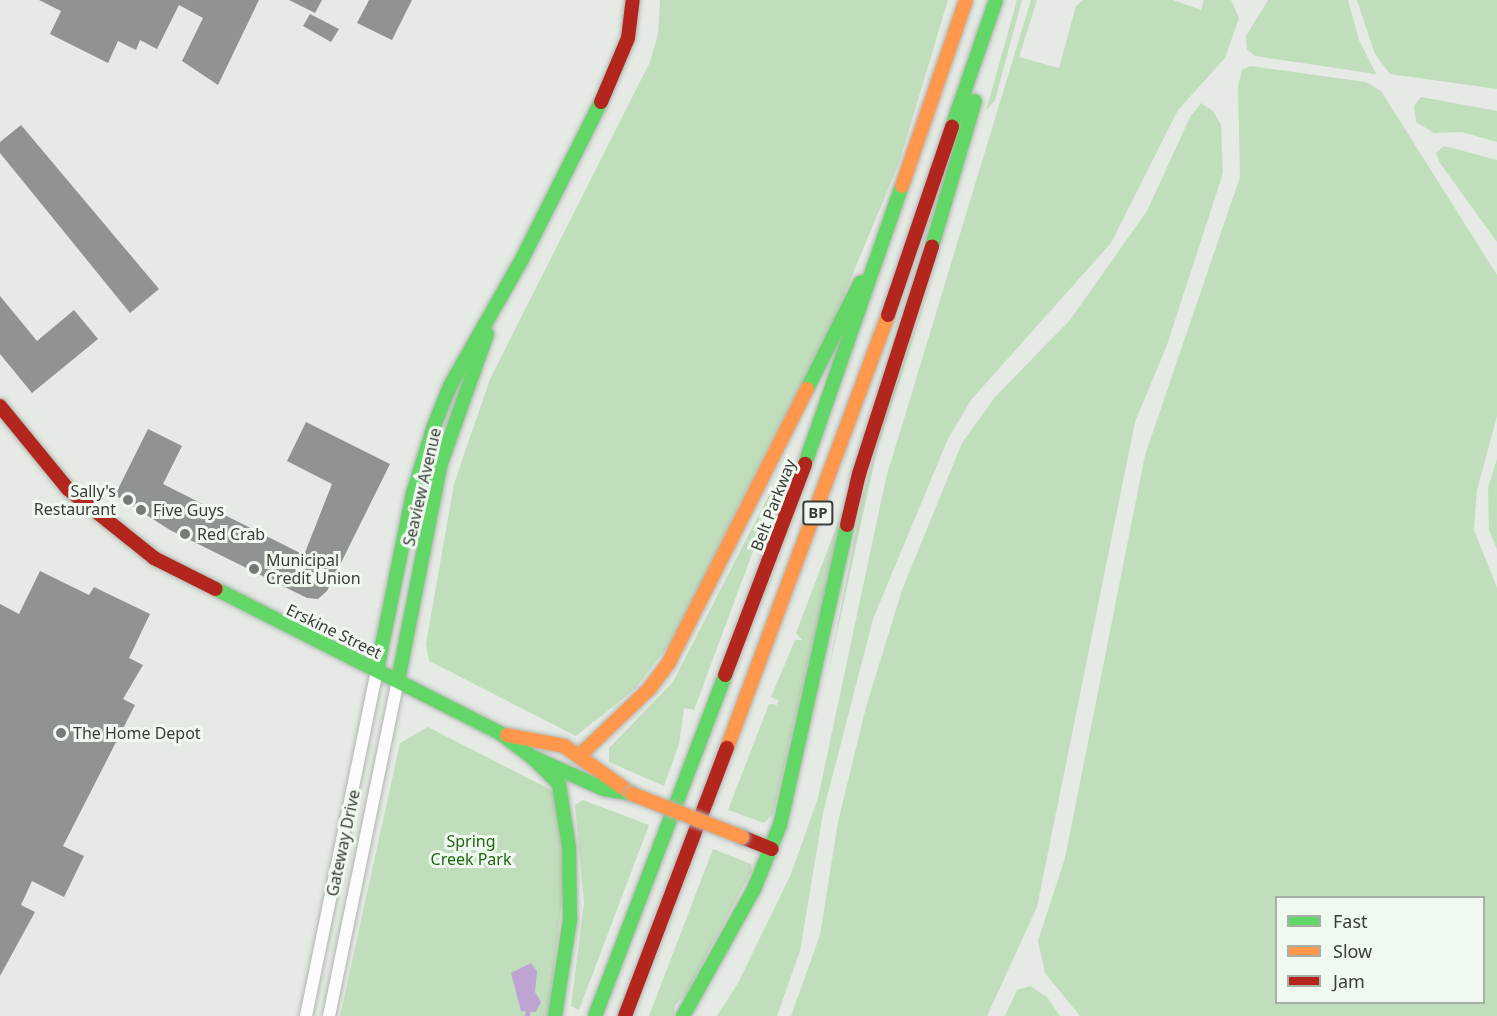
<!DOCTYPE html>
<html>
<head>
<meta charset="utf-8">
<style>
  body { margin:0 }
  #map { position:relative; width:1497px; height:1016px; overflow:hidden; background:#e5eae4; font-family:"Noto Sans",sans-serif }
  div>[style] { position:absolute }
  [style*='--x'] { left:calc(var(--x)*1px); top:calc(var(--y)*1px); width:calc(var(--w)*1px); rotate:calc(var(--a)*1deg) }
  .green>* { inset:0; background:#c1debc }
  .water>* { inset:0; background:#bea4d2 }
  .stream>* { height:4.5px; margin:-2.25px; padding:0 2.25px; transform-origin:2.25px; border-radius:2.25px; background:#bea4d2 }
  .building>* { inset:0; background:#909490 }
  .roads { filter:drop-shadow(0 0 2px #b1b5b0) drop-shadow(0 0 2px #b1b5b0) }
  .street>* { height:12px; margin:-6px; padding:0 6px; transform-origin:6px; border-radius:6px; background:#fbfcfb }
  .fast>* { height:14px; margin:-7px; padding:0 7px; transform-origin:7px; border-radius:7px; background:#63d668 }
  .slow>* { height:14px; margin:-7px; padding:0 7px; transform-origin:7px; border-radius:7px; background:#ff974d }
  .jam>* { height:14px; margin:-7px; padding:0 7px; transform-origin:7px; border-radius:7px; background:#b3261e }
  .bridges { filter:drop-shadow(0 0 2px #b1b5b0) drop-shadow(0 0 2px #b1b5b0) }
  .slow-bridge>* { height:14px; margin:-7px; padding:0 7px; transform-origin:7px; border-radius:7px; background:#ff974d }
  .dots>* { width:16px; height:16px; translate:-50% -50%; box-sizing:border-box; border:3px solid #f0f9ef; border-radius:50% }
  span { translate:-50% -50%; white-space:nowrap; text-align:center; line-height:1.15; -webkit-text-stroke:6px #f0f9ef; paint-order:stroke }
  .shield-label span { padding:2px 4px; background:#f0f9ef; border:2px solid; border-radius:4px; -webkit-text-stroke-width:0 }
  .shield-label { font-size:15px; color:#3a3d39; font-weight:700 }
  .street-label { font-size:16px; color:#3a3d39 }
  .poi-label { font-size:16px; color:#3a3d39 }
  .right { translate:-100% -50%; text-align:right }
  .left { translate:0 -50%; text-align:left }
  .park-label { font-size:16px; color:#1d6710 }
  .legend { position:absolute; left:1275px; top:896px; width:210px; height:108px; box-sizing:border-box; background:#f0f9ef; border:2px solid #a7aea6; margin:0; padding:8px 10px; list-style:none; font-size:18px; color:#3a3d39 }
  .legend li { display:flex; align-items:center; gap:12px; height:30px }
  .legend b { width:30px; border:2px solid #a7aea6 }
</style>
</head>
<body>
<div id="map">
  <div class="green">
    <div style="clip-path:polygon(660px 0,948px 0,899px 163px,836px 314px,671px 642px,635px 689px,576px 736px,429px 661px,426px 644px,454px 484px,490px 379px,650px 62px,658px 34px)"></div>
    <div style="clip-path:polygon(1017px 0,1022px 0,995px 100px,986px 111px)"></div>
    <div style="clip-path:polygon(1031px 0,1037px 0,1019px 57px,1059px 68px,1076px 6px,1083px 0,1173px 0,1201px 10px,1204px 0,1231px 0,1239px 18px,1225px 58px,1178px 110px,1111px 243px,971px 400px,948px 439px,873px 619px,823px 813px,800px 951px,777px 1016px,717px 1016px,738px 983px,791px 874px,818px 798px,886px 478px)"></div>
    <div style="clip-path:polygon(1268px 0,1348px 0,1359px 40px,1376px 74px,1255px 56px,1247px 49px,1246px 36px)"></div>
    <div style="clip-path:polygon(1357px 0,1497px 0,1497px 89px,1390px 74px,1375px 54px)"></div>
    <div style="clip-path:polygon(evenodd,1250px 66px,1366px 82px,1381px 91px,1497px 275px,1497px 416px,1477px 490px,1474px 530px,1497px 588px,1497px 1016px,1080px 1016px,1045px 973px,1038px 941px,1065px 858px,1145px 455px,1240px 177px,1238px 86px,1242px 70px,1250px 66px,1276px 898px,1484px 898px,1484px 1002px,1276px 1002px,1276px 898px)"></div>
    <div style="clip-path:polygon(1421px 97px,1497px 111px,1497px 142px,1462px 132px,1434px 133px,1416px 122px,1414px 106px)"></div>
    <div style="clip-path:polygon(1201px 103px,1213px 111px,1221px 125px,1223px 173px,1167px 345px,1135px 422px,1037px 907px,987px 1016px,791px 1016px,820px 935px,838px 822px,866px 707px,902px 590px,962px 443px,995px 397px,1070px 320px,1147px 211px,1190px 117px)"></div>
    <div style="clip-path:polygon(1444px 146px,1497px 160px,1497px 242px,1440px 163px,1436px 153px)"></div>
    <div style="clip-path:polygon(933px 278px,877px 450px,826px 683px,862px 500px,883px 423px)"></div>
    <div style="clip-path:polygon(1497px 459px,1497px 549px,1489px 530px,1488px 488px)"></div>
    <div style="clip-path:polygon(787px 460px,694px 710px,684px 708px,679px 744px,664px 786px,609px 762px,609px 748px,673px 682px)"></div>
    <div style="clip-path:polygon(845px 504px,773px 814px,764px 823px,728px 810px,769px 704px,777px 705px,778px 700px,771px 697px,795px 640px,802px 640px,796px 633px)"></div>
    <div style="clip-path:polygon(428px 727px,553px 791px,565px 876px,548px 1016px,340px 1016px,400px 743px)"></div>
    <div style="clip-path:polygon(583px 800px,649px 825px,579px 1010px,571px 1006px,584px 903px,575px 805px)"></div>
    <div style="clip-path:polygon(713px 849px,751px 864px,752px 870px,686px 994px,675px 1005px,674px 1016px,649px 1016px)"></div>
    <div style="clip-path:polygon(1030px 986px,1047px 997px,1060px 1016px,1005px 1016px,1017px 990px)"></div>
  </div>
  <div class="water">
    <div style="clip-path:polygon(531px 963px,537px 971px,535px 992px,541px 1002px,536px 1012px,521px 1011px,511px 973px)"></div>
  </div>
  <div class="stream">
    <div style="--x:527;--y:1016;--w:9;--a:-84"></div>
  </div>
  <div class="building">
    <div style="clip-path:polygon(39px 0,259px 0,218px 85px,182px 61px,203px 18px,179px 5px,157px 49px,140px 40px,136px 50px,118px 41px,108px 63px,50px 34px,61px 11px)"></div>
    <div style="clip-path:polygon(289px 0,322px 0,315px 13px)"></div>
    <div style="clip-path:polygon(369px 0,412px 0,392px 40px,357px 23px)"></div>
    <div style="clip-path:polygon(310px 14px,339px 29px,331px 42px,303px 26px)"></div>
    <div style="clip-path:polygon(21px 125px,159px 289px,130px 313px,0 153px,0 142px)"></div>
    <div style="clip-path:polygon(0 296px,37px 341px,74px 310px,98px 339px,32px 393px,0 354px)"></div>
    <div style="clip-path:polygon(306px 422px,390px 464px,327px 591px,318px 599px,307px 598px,170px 530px,115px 495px,148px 429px,182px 446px,163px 484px,304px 555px,332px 484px,287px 461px)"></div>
    <div style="clip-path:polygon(40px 571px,89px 595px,94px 587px,150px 614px,129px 658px,143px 665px,123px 699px,135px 705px,63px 846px,84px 856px,64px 897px,32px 881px,21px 905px,35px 912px,0 976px,0 604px,19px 614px)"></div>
  </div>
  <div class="roads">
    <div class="street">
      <div style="--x:306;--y:1016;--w:353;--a:-78.4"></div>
      <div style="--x:329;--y:1016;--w:342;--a:-78.4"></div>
    </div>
    <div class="fast">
      <div style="--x:952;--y:127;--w:134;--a:-70.9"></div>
      <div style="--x:932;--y:246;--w:151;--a:-73.5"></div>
      <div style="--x:807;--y:389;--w:119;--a:-63.4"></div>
      <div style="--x:805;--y:464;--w:294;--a:-70.8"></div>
      <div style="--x:216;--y:589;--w:318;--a:26.9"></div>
      <div style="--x:500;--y:733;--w:40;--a:37"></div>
      <div style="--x:532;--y:757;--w:79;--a:24"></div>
      <div style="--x:604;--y:789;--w:28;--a:10"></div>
      <div style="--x:377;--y:670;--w:181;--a:-78.5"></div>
      <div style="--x:413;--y:493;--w:70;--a:-72.6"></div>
      <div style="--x:434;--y:426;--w:43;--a:-68.2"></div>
      <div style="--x:450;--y:386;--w:144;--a:-60.4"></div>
      <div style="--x:521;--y:261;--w:178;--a:-63.3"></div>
      <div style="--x:398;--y:681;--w:219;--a:-78.9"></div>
      <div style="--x:440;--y:466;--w:140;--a:-70.4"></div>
      <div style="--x:532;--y:757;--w:38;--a:45"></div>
      <div style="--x:559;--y:784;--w:65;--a:81.1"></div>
      <div style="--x:569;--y:848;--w:72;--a:89.2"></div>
      <div style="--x:570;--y:920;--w:97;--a:98.9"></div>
      <div style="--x:595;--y:1016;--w:365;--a:-69.1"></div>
      <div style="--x:683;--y:1016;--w:145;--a:-60.8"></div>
      <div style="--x:754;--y:889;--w:69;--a:-67.9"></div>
      <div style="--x:780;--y:825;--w:307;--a:-77.4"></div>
    </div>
    <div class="slow">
      <div style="--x:902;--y:186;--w:197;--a:-71"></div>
      <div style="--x:507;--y:735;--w:58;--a:10.9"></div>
      <div style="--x:564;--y:746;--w:75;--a:35.2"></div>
      <div style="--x:727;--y:748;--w:462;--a:-69.6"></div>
      <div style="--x:579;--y:756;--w:97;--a:-43.7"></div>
      <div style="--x:649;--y:689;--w:34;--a:-53"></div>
      <div style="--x:669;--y:662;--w:306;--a:-63.2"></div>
    </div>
    <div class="jam">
      <div style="--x:601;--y:102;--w:69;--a:-67.1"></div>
      <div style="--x:628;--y:38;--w:38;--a:-83"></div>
      <div style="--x:888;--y:315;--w:199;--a:-71.2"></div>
      <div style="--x:0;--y:406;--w:107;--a:50.7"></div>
      <div style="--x:68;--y:489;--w:110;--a:38.7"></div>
      <div style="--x:154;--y:558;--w:69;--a:26.6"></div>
      <div style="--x:847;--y:525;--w:52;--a:-76.8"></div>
      <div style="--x:859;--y:474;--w:239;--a:-72.2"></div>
      <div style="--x:725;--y:675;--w:226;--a:-69.2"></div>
      <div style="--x:742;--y:837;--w:32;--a:22"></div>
      <div style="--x:625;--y:1016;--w:287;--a:-69.2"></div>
    </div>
  </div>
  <div class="bridges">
    <div class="slow-bridge">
      <div style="--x:632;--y:794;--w:118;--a:21.4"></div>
    </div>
  </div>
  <div class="dots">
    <div style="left:128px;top:500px;background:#767a75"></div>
    <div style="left:141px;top:510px;background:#767a75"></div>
    <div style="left:185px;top:534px;background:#767a75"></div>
    <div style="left:254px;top:569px;background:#767a75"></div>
    <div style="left:61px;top:733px;background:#767a75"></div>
  </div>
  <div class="shield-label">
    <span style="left:818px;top:513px">BP</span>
  </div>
  <div class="street-label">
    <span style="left:422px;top:487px;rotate:-77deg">Seaview Avenue</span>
    <span style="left:773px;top:505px;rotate:-69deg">Belt Parkway</span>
    <span style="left:334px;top:631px;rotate:26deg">Erskine Street</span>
    <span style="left:343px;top:843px;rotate:-78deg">Gateway Drive</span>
  </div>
  <div class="poi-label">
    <span class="right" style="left:116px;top:500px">Sally's<br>Restaurant</span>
    <span class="left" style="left:153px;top:510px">Five Guys</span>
    <span class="left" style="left:197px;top:534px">Red Crab</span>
    <span class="left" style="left:266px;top:569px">Municipal<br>Credit Union</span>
    <span class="left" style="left:73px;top:733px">The Home Depot</span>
  </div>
  <div class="park-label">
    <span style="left:471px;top:850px">Spring<br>Creek Park</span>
  </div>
  <ul class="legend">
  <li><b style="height:8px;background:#63d668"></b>Fast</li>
  <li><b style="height:8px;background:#ff974d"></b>Slow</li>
  <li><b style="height:8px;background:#b3261e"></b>Jam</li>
  </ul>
</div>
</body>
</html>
